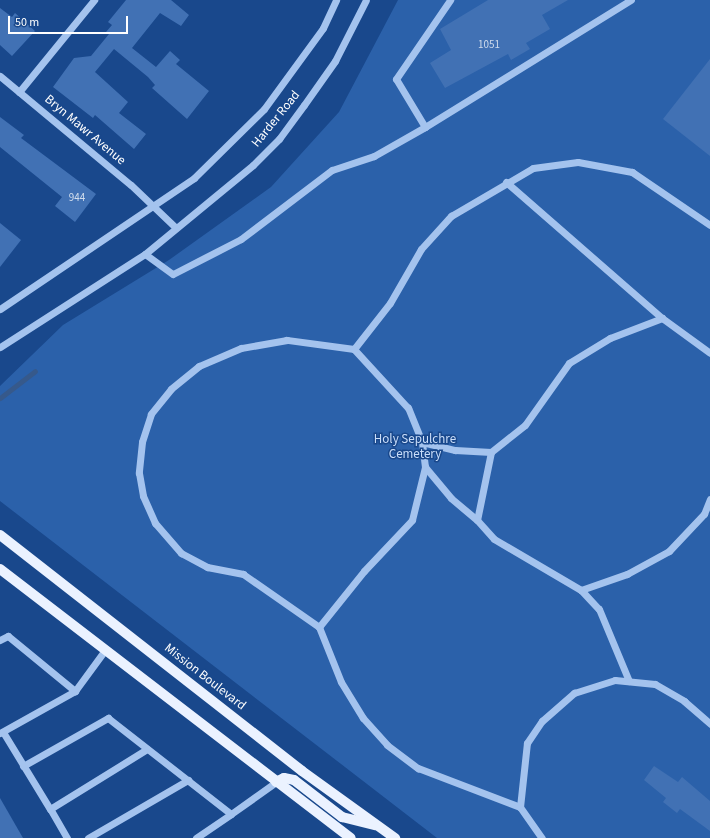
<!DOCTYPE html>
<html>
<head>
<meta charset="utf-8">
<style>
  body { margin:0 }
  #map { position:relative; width:710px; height:838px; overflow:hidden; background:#19488c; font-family:"Source Sans 3",sans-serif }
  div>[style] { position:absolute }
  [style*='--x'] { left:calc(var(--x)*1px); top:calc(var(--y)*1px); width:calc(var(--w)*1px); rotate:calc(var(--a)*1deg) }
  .green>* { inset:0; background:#2b61aa }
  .stream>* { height:5px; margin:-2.5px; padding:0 2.5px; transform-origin:2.5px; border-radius:2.5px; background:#36598b }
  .building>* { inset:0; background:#4171b4 }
  .minor>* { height:7px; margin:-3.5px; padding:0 3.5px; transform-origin:3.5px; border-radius:3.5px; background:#a4c3ee }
  .major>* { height:10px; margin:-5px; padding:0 5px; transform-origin:5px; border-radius:5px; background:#ebf2ff }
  span { translate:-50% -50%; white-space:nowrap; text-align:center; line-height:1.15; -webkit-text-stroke:3px #19488c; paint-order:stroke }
  .number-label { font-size:11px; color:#d0dcec }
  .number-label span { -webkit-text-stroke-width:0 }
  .street-label { font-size:13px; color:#fff }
  .park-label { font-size:13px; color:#cadefa }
  .scale { position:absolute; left:8px; top:16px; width:120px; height:18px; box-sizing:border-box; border:2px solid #fff; border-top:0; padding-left:5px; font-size:12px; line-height:14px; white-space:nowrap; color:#fff; -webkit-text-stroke:3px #19488c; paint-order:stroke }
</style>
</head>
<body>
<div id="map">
  <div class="green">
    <div style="clip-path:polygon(398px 0,710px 0,710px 838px,437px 838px,0 501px,0 386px,63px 325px,169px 260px,271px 187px,339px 112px)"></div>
  </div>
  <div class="stream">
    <div style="--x:0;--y:398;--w:44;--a:-37.6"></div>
  </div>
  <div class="building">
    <div style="clip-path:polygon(126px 0,171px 0,189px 15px,181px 26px,160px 13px,132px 48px,156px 67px,170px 51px,180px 60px,176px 64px,209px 91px,187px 119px,152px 88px,155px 85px,148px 77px,114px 49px,95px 72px,128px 102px,119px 113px,146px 134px,134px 149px,95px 115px,93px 118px,53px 87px,74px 58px,91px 56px,109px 34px,106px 32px,112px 25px,108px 22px)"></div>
    <div style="clip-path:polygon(488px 0,568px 0,542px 15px,550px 29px,526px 43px,530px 49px,511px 60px,508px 54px,445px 88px,430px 63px,451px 50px,440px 29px)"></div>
    <div style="clip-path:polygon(0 8px,12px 17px,15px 13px,35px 31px,12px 56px,0 45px)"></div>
    <div style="clip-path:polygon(710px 59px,710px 156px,663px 119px)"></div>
    <div style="clip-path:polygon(0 117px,24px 135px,21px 138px,96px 194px,75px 222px,55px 206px,62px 197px,0 147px)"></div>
    <div style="clip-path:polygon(0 223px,21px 240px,0 267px)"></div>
    <div style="clip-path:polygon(654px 766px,678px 782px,682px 777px,710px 801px,710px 831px,680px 809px,677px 813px,663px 802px,666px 798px,644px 780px)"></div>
    <div style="clip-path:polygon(0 798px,23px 838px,0 838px)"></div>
  </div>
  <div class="minor">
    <div style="--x:0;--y:76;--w:170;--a:39.8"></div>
    <div style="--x:131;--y:185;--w:62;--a:43.7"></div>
    <div style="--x:19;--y:92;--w:119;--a:-50.8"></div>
    <div style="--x:425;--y:127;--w:242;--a:-31.7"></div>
    <div style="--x:506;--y:182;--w:207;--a:41.1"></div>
    <div style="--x:662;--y:318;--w:59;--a:36.1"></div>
    <div style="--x:145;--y:254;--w:34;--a:36"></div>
    <div style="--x:173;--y:274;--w:76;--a:-27.2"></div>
    <div style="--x:241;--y:239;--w:114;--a:-37.2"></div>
    <div style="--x:332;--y:170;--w:44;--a:-18.4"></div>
    <div style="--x:374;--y:156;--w:59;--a:-29.6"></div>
    <div style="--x:425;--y:127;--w:56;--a:-121.1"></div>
    <div style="--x:396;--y:79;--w:96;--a:-55.6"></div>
    <div style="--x:0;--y:309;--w:234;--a:-34"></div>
    <div style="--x:194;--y:178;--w:98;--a:-44.6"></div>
    <div style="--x:264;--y:109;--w:100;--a:-53.9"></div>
    <div style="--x:323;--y:28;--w:31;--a:-65"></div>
    <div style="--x:0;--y:347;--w:172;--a:-32.7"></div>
    <div style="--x:145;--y:254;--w:140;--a:-39.5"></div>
    <div style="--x:253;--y:165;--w:37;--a:-45"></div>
    <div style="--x:279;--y:139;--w:42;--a:-53.7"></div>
    <div style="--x:304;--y:105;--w:54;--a:-54.8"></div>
    <div style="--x:335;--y:61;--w:68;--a:-63.1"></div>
    <div style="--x:354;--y:349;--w:58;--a:-52"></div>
    <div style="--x:390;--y:303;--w:62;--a:-60.1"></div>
    <div style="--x:421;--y:249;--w:45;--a:-47.7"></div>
    <div style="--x:451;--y:216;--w:95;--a:-30.3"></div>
    <div style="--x:533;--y:168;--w:45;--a:-7.6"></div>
    <div style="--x:578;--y:162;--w:55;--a:10.5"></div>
    <div style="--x:632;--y:172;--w:94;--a:34.2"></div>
    <div style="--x:422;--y:442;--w:34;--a:14"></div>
    <div style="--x:455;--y:450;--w:36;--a:3"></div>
    <div style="--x:491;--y:452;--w:69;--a:101.6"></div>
    <div style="--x:477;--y:520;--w:34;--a:-140"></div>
    <div style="--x:451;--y:498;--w:40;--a:-130"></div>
    <div style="--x:491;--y:452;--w:43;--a:-38.5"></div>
    <div style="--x:525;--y:425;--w:76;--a:-54.6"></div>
    <div style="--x:569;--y:363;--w:48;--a:-31.4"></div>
    <div style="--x:610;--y:338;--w:56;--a:-21"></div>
    <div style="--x:477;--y:520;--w:25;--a:48"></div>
    <div style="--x:494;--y:539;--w:101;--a:30.4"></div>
    <div style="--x:581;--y:590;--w:26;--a:47"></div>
    <div style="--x:599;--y:609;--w:78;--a:67.4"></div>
    <div style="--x:581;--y:590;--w:49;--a:-19.2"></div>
    <div style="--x:627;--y:574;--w:48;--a:-28.7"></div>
    <div style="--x:669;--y:551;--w:51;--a:-46.6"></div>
    <div style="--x:704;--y:514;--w:16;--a:-68"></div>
    <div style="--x:319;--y:627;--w:72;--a:-51.2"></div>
    <div style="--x:364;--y:571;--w:70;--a:-46.7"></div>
    <div style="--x:412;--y:520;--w:55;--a:-76.2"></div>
    <div style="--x:425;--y:467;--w:25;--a:-97"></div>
    <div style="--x:422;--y:442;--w:37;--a:-112"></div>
    <div style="--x:408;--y:408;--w:80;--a:-132.5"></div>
    <div style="--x:354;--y:349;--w:68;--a:-172.3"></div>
    <div style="--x:287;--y:340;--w:47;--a:170.1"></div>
    <div style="--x:241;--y:348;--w:46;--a:156.8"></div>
    <div style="--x:199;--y:366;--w:36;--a:141"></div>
    <div style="--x:171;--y:389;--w:32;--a:129"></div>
    <div style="--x:151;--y:414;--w:29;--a:108"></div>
    <div style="--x:142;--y:442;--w:31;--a:96"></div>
    <div style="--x:139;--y:473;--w:23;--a:80"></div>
    <div style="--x:143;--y:496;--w:30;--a:66"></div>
    <div style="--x:155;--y:523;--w:40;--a:49"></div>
    <div style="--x:181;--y:553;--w:30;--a:28"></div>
    <div style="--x:207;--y:567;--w:37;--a:11"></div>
    <div style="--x:243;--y:574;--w:93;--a:34.9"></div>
    <div style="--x:319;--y:627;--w:59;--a:68.2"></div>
    <div style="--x:341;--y:682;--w:42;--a:58.6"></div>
    <div style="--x:363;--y:718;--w:36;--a:48"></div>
    <div style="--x:387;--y:745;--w:39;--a:37"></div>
    <div style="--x:418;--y:768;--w:109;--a:20.9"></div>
    <div style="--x:520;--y:807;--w:38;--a:55"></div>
    <div style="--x:0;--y:640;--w:9;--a:-27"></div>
    <div style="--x:8;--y:636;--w:87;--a:39.4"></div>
    <div style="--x:3;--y:732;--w:90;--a:58.6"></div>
    <div style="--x:0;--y:733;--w:86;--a:-29.2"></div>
    <div style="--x:75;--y:691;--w:51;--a:-53.8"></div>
    <div style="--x:23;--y:766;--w:98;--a:-29.5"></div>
    <div style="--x:108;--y:718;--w:156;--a:38"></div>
    <div style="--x:231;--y:814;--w:55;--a:-35.4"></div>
    <div style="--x:520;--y:807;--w:64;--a:-83.8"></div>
    <div style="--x:527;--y:743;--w:27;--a:-56"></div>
    <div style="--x:542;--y:721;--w:43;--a:-41.2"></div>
    <div style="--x:574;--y:693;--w:43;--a:-17.6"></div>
    <div style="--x:615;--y:680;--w:40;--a:5.7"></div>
    <div style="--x:655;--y:684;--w:34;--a:30"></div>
    <div style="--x:684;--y:701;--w:35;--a:41"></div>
    <div style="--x:67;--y:838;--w:34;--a:-120"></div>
    <div style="--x:50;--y:809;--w:114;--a:-31.7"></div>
    <div style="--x:88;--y:838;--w:116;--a:-30.1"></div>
    <div style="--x:196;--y:838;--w:42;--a:-34.4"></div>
  </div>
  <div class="major">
    <div style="--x:0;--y:535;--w:383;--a:38"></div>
    <div style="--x:302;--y:771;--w:115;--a:35.8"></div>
    <div style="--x:0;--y:569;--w:442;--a:37.5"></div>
    <div style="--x:276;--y:782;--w:9;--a:-27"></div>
    <div style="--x:284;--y:778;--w:10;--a:11"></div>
    <div style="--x:294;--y:780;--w:61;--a:37.6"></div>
    <div style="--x:342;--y:817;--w:34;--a:14"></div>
  </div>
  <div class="number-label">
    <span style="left:489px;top:45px">1051</span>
    <span style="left:77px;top:198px">944</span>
  </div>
  <div class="street-label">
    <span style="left:276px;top:119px;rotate:-51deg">Harder Road</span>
    <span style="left:85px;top:130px;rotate:40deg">Bryn Mawr Avenue</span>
    <span style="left:205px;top:677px;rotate:38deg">Mission Boulevard</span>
  </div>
  <div class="park-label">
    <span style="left:415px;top:447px">Holy Sepulchre<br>Cemetery</span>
  </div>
  <div class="scale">50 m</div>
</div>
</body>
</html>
